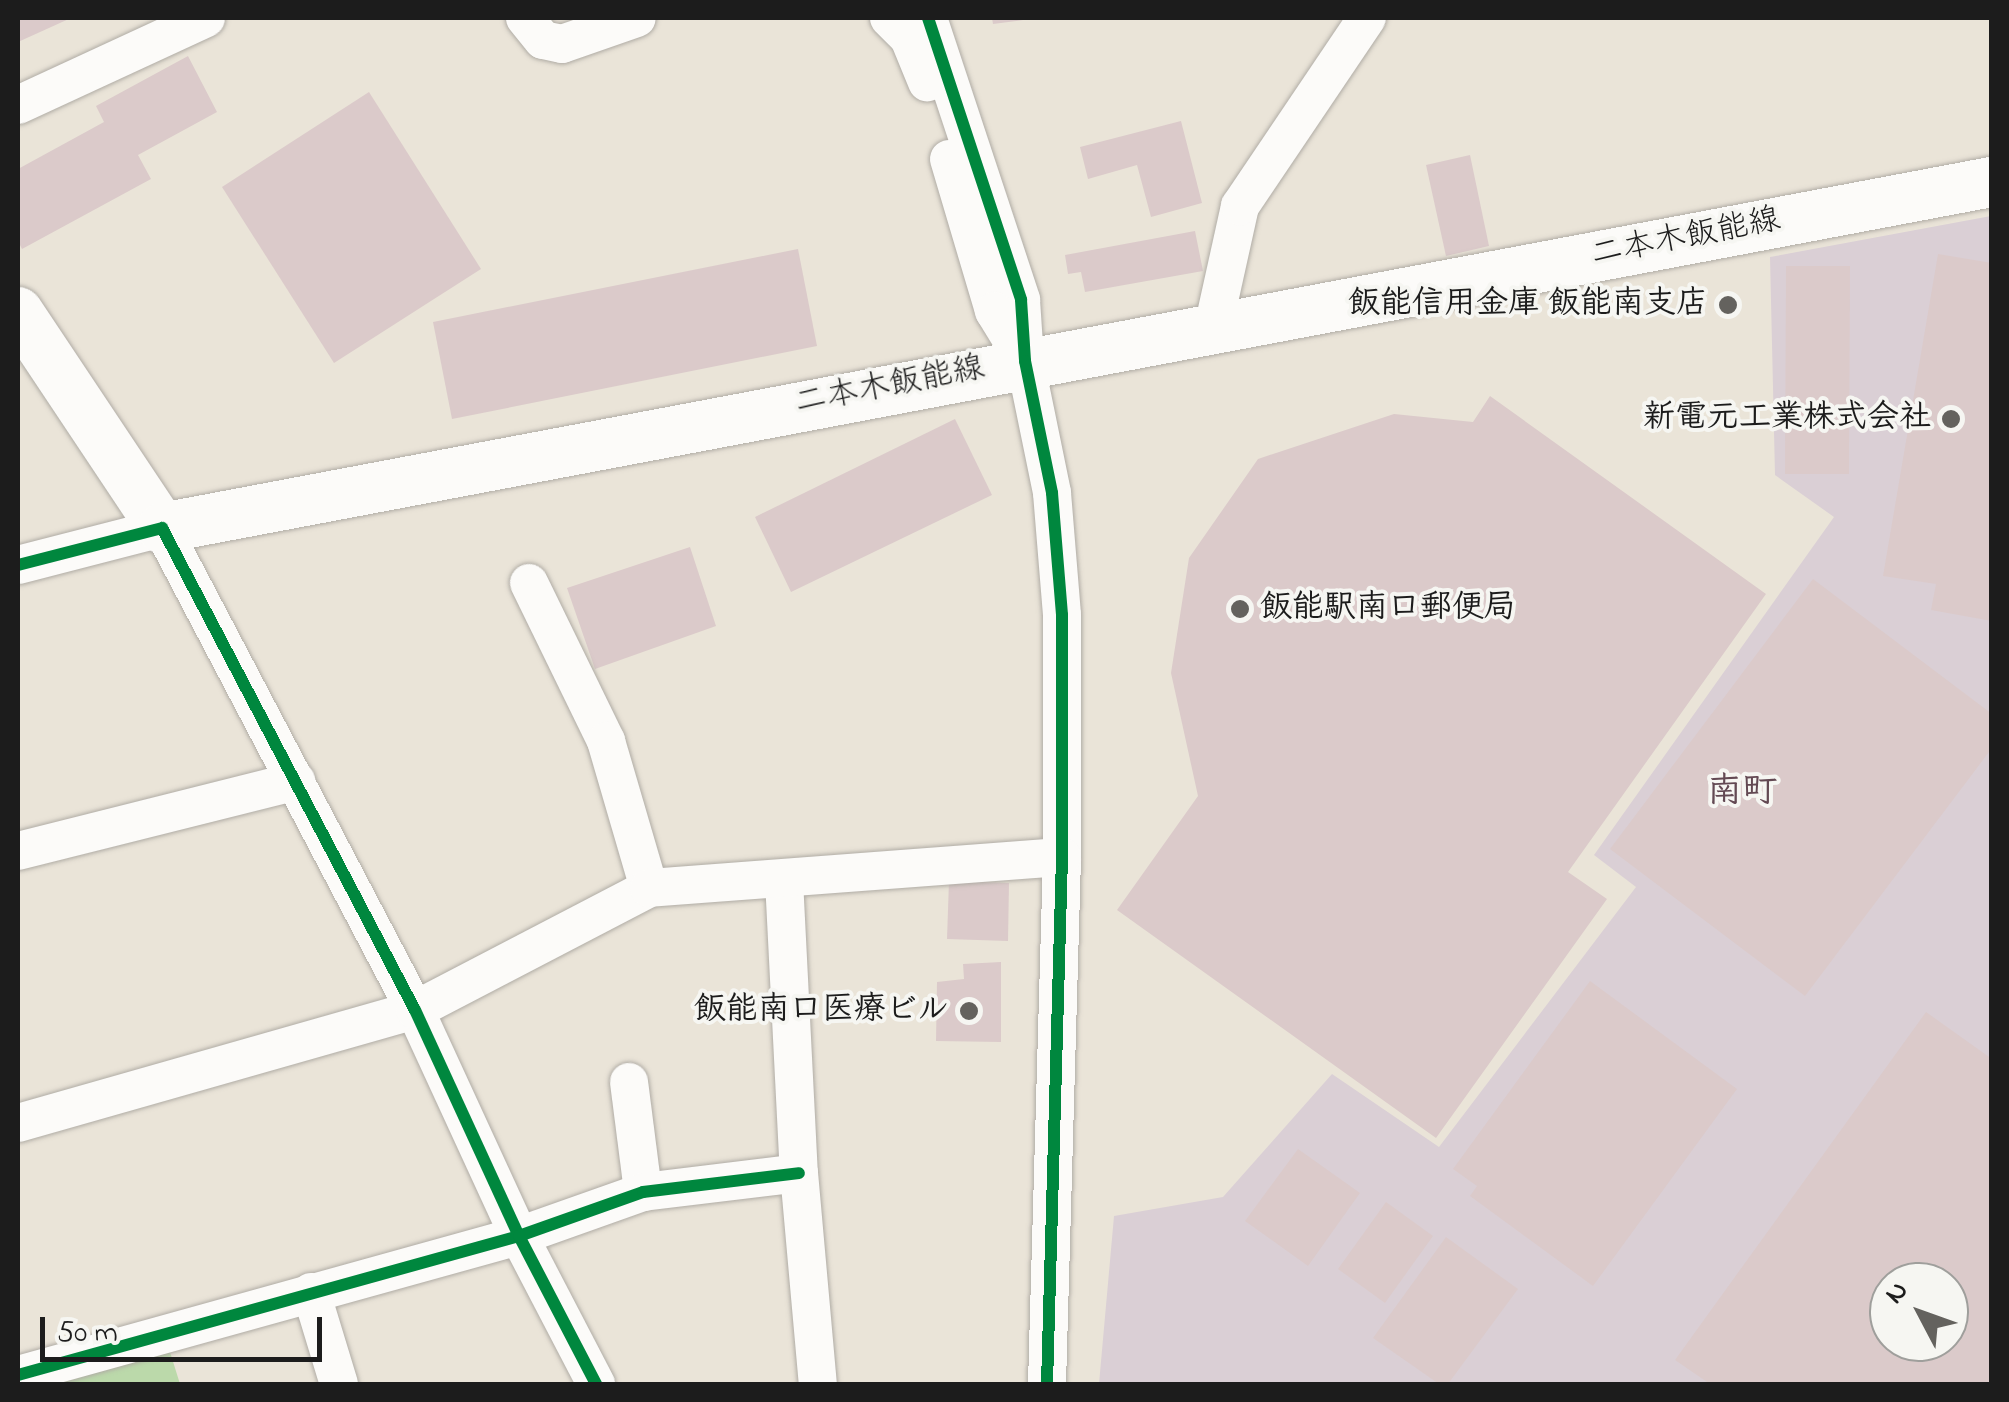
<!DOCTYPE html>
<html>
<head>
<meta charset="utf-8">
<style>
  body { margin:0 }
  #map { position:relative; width:2009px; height:1402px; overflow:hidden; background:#eae4d8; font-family:"Indie Flower","Klee One",sans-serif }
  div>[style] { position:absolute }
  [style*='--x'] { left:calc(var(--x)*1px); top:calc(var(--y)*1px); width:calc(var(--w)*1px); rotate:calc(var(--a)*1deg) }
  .industrial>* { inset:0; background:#dacfd5 }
  .green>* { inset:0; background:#bbd9aa }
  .building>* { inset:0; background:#dbcaca }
  .roads { filter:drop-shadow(0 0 2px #b0aca5) drop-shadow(0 0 2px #b0aca5) }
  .minor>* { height:38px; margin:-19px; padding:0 19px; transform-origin:19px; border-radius:19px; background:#fcfbf9 }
  .major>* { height:50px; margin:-25px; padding:0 25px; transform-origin:25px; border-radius:25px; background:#fcfbf9 }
  .cycleway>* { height:12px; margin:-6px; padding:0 6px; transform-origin:6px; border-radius:6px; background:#00873e }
  .dots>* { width:28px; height:28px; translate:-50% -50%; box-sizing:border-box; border:5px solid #f6f6f2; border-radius:50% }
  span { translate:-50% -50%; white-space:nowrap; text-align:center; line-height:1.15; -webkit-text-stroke:8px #f6f6f2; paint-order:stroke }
  .street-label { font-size:32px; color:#1c1c1c }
  .poi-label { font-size:32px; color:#1c1c1c; font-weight:700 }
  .right { translate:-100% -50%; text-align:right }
  .left { translate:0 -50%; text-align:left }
  .neighbourhood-label { font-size:35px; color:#634953; font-weight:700 }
  .frame { position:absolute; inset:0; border:20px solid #1c1c1c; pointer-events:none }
  .north { position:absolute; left:1869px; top:1262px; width:100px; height:100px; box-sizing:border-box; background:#f6f6f2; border:2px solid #9f9f9c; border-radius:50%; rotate:311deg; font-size:28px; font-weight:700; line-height:40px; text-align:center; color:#1c1c1c }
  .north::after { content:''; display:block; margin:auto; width:35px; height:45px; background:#64625e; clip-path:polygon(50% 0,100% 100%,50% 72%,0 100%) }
  .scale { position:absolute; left:40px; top:1317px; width:282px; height:45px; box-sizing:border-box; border:5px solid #1c1c1c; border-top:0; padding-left:12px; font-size:30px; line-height:35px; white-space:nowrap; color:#1c1c1c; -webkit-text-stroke:8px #f6f6f2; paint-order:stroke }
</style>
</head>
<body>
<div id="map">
  <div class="industrial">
    <div style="clip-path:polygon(evenodd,1991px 216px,1991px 1384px,1099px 1384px,1114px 1216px,1223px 1197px,1332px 1074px,1439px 1147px,1636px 887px,1594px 855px,1834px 517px,1775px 475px,1770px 257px,1991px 216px,1889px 1282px,1949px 1282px,1949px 1342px,1889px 1342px,1889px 1282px)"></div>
  </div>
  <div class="green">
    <div style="clip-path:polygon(170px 1352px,180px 1384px,46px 1384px)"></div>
  </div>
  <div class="building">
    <div style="clip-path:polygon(18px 18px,71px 18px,18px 42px)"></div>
    <div style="clip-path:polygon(992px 18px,1023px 18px,1023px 20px,993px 24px)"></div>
    <div style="clip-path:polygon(188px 56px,217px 112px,138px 155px,151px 179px,22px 249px,18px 241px,18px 169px,104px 122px,96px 106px)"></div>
    <div style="clip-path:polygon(369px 92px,481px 269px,334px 363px,222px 187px)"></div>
    <div style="clip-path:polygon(1181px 121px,1202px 203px,1151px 217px,1137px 165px,1088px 179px,1080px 147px)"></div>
    <div style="clip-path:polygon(1470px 155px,1489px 246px,1446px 256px,1426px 165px)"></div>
    <div style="clip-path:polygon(1195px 231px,1203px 271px,1085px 292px,1081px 272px,1068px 274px,1065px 255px)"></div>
    <div style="clip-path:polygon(798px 249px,817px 346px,452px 419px,433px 322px)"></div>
    <div style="clip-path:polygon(1938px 254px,1992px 263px,1992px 621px,1931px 610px,1936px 584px,1883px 576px)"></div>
    <div style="clip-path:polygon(1786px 266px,1850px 266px,1849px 474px,1785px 474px)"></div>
    <div style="clip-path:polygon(1490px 396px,1766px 594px,1568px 872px,1607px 899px,1436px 1138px,1117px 910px,1198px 796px,1171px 673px,1189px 558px,1258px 459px,1394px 414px,1473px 422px)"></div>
    <div style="clip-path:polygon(955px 419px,992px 495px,791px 592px,755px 517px)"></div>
    <div style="clip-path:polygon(690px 547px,716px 626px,595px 669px,567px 588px)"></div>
    <div style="clip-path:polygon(1813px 579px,1992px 714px,1992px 748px,1805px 996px,1610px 849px)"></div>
    <div style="clip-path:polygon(949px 881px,1009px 883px,1008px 941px,947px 939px)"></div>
    <div style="clip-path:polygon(1001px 962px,1001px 1042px,936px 1041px,937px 982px,964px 979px,963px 964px)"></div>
    <div style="clip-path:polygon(1590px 981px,1737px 1089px,1593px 1286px,1470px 1196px,1477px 1186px,1453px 1169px)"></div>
    <div style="clip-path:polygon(evenodd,1926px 1012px,1992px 1059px,1992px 1384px,1710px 1384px,1675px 1360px,1926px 1012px,1889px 1282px,1949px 1282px,1949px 1342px,1889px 1342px,1889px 1282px)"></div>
    <div style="clip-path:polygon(1298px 1149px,1360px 1193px,1308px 1266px,1245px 1221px)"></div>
    <div style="clip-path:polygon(1386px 1202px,1433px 1236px,1385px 1303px,1338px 1269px)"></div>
    <div style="clip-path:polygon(1446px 1237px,1518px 1289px,1448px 1384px,1439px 1384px,1373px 1338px)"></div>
  </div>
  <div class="roads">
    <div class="minor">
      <div style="--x:525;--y:18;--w:28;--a:51"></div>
      <div style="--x:543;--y:40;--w:19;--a:12"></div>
      <div style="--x:562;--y:44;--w:79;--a:-19.1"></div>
      <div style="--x:889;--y:18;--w:28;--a:45"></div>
      <div style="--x:909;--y:38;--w:48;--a:67.8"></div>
      <div style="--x:928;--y:18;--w:297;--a:71.7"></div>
      <div style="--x:1021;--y:300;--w:61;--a:86.2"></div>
      <div style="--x:1025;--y:361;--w:135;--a:78.4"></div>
      <div style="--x:1052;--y:493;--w:122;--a:85.3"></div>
      <div style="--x:1062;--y:615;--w:242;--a:90"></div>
      <div style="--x:1062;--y:857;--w:527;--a:91.63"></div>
      <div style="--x:18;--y:105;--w:207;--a:-24.8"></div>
      <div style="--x:949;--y:159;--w:159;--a:73.5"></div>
      <div style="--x:994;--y:311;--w:52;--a:58.5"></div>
      <div style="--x:1213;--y:328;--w:125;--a:-77.5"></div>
      <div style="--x:1240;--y:206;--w:227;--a:-56"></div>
      <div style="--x:18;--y:565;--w:149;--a:-14.4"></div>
      <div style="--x:162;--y:528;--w:544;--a:62.31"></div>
      <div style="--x:415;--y:1010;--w:249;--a:65.3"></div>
      <div style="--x:519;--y:1236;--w:167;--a:62.5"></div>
      <div style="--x:529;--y:583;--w:176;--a:64"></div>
      <div style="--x:606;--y:741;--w:153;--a:73.7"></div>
      <div style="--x:18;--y:851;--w:287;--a:-14.1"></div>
      <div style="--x:784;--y:880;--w:293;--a:87.1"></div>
      <div style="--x:799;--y:1173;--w:212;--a:84.9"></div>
      <div style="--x:629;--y:1082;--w:111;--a:82.7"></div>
      <div style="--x:18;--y:1123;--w:413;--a:-15.9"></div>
      <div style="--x:415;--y:1010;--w:264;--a:-27.5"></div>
      <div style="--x:649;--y:888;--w:414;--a:-4.3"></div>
      <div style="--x:311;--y:1292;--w:96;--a:73.1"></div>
      <div style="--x:18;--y:1375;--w:520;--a:-15.51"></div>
      <div style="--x:519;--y:1236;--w:132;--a:-19.5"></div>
      <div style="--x:643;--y:1192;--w:157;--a:-6.9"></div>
    </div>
    <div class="major">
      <div style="--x:18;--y:312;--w:260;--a:56.3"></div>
      <div style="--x:162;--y:528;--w:1862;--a:-10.71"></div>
    </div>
  </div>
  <div class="cycleway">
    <div style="--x:928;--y:18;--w:297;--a:71.7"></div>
    <div style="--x:1021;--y:300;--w:61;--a:86.2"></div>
    <div style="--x:1025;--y:361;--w:135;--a:78.4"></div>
    <div style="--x:1052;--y:493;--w:122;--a:85.3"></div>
    <div style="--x:1062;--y:615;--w:242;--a:90"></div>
    <div style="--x:1062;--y:857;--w:527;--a:91.63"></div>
    <div style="--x:18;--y:565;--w:149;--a:-14.4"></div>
    <div style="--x:162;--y:528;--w:544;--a:62.31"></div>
    <div style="--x:415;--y:1010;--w:249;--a:65.3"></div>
    <div style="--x:519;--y:1236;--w:167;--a:62.5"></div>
    <div style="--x:18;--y:1375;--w:520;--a:-15.51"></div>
    <div style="--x:519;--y:1236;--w:132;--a:-19.5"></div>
    <div style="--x:643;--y:1192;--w:157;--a:-6.9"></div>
  </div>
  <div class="dots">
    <div style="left:1728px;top:305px;background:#64625e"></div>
    <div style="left:1951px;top:419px;background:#64625e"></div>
    <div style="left:1240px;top:609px;background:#64625e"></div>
    <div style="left:969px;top:1011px;background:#64625e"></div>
  </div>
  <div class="street-label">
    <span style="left:1686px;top:239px;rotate:-11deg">二本木飯能線</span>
    <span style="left:890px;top:387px;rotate:-11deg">二本木飯能線</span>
  </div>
  <div class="poi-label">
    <span class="right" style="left:1708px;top:305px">飯能信用金庫 飯能南支店</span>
    <span class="right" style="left:1931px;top:419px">新電元工業株式会社</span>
    <span class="left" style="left:1260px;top:609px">飯能駅南口郵便局</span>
    <span class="right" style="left:949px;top:1011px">飯能南口医療ビル</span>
  </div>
  <div class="neighbourhood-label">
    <span style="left:1742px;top:793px">南町</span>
  </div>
  <div class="frame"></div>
  <div class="north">N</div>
  <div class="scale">50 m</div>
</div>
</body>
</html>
